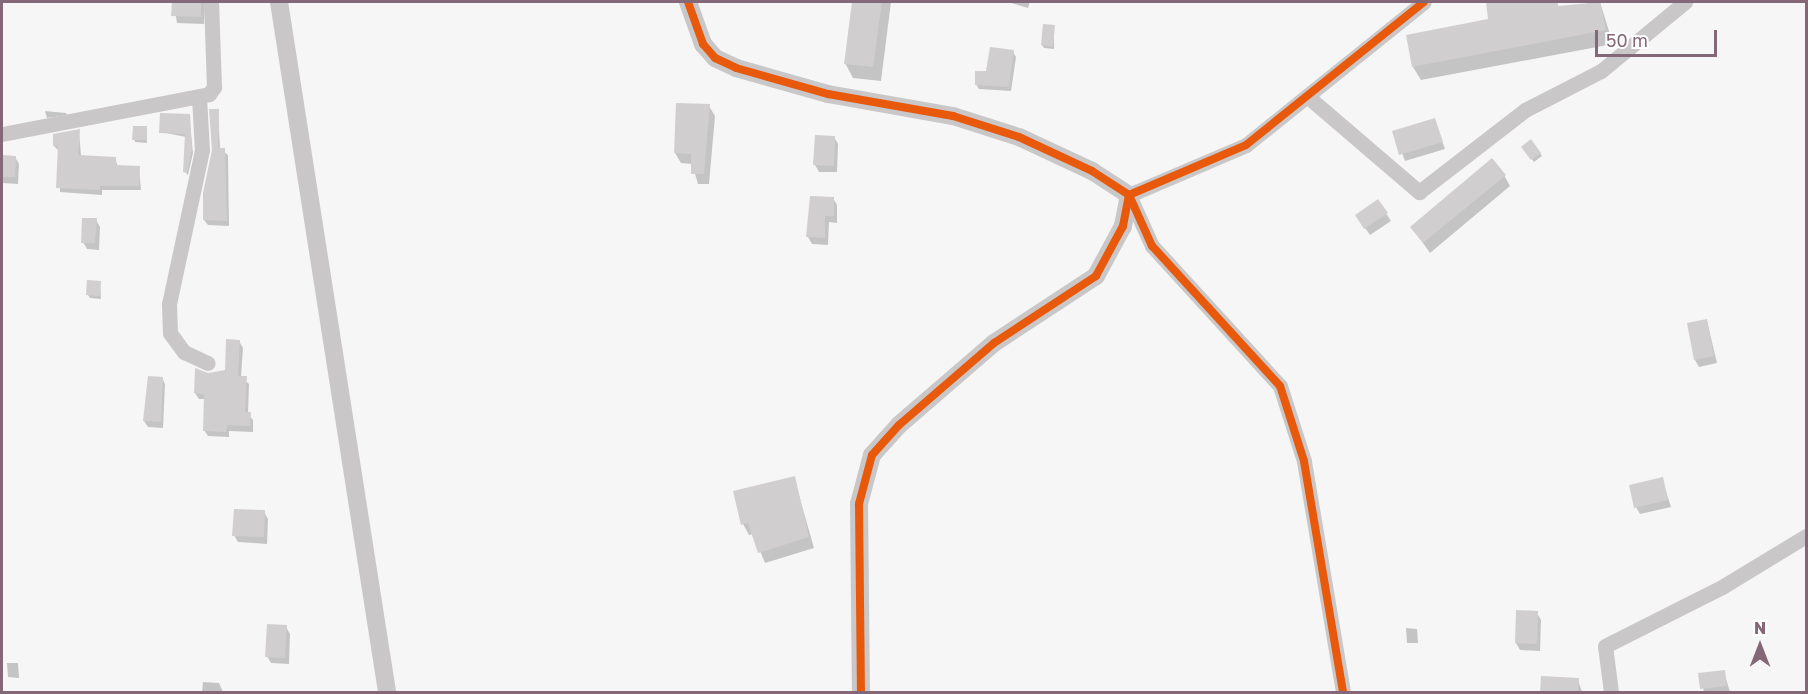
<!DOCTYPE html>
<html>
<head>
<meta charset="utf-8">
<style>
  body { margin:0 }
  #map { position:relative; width:1808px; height:694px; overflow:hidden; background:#f6f6f6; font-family:"Golos Text",sans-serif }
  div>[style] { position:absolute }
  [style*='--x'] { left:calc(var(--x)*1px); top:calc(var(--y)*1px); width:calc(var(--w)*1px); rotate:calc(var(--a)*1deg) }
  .shadow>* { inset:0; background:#0003 }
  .building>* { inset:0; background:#d1ced0 }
  .minor>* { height:15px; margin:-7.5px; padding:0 7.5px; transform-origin:7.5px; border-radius:7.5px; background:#c9c7c8 }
  .tertiary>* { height:18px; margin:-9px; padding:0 9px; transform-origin:9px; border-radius:9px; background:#c9c7c8 }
  .cycleway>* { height:8px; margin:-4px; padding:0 4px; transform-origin:4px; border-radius:4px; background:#e8590c }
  span { translate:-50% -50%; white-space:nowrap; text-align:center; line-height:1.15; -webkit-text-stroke:6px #fff; paint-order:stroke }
  .frame { position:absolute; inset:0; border:3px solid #846878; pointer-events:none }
  .north { position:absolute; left:1730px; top:616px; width:60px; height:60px; -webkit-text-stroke:4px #fff; paint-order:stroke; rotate:0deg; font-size:16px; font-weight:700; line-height:24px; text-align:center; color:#846878 }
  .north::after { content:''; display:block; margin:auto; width:21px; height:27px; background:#846878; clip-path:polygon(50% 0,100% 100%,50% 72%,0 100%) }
  .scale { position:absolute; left:1595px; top:30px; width:122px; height:27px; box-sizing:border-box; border:3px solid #846878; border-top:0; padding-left:8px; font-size:18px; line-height:21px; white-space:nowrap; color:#846878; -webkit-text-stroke:4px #fff; paint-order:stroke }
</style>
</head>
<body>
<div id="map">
  <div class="shadow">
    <div style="clip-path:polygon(174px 2px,205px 2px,204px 24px,177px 23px)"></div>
    <div style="clip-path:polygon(853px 2px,891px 2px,881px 81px,853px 78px,845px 63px)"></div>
    <div style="clip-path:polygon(1008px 2px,1030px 2px,1028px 8px)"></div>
    <div style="clip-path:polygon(1488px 2px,1534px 2px,1536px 11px,1600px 2px,1613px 44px,1421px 80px,1413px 67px,1489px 20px)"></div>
    <div style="clip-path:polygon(1054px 27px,1054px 49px,1044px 48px,1042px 45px)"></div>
    <div style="clip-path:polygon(1013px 52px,1016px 57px,1011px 91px,979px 89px,976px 84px)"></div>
    <div style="clip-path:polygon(709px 106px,715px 116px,709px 184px,698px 184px,692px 164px,681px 163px,675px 153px)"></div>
    <div style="clip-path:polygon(45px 111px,66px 113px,67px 115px,47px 118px)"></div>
    <div style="clip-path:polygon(218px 111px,220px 149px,228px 155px,229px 226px,208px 225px,204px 220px)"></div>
    <div style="clip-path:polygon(189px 116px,193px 153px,188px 175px,185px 172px,186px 137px,161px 132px)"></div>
    <div style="clip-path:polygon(1435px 120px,1445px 149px,1405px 161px,1394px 132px)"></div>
    <div style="clip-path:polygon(146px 128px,147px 143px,135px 142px,134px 139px)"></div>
    <div style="clip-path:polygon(79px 131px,81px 156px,115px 158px,118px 167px,139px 168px,141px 190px,102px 190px,102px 195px,60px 192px,59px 151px,54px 146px)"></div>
    <div style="clip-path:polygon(834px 137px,838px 144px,837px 172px,819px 172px,815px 165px)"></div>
    <div style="clip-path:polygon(1525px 150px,1540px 153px,1542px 156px,1534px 162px)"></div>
    <div style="clip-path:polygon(2px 156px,15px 157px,19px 164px,18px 184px,2px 183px)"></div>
    <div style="clip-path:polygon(1504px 175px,1510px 186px,1430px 253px,1412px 227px)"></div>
    <div style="clip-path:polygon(833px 198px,837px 205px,837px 223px,829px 222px,828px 245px,812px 244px,808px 237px)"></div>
    <div style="clip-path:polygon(1378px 201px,1391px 221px,1370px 235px,1361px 222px)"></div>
    <div style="clip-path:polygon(96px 220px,100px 227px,99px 250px,87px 249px,83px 242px)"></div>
    <div style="clip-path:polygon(100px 282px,101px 299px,90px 298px,88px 295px)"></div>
    <div style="clip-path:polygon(1707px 321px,1717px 363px,1699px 367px,1695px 360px)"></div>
    <div style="clip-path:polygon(239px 341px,243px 348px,241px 377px,249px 384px,248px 414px,253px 420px,253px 432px,229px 431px,229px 437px,208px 436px,204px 430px,206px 399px,199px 399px,195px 393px,208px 374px,226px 371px)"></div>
    <div style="clip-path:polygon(162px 378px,165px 384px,163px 428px,148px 427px,144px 421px)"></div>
    <div style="clip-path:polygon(794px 478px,814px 548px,765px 563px,753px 534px,749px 535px,743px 524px)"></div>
    <div style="clip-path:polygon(1662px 479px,1671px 507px,1640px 514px,1636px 507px)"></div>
    <div style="clip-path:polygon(264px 512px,268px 519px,267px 544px,238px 542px,234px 535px)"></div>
    <div style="clip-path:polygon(1537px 613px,1541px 620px,1540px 651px,1520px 650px,1516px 643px)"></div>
    <div style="clip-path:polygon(286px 627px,290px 634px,289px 664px,271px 663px,267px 656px)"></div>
    <div style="clip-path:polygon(1406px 628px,1417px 629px,1418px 643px,1407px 643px)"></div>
    <div style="clip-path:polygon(7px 663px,18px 663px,19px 678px,8px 677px)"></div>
    <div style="clip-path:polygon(1724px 672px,1730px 692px,1704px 692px,1700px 674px)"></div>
    <div style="clip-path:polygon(1578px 680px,1582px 692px,1541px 692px)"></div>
    <div style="clip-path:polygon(203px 682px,219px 683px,223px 692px,202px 692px)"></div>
  </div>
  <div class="building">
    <div style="clip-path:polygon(172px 2px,201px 2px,201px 17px,171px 16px)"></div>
    <div style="clip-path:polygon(852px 2px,882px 2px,873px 67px,844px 64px)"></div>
    <div style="clip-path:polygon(1486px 2px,1558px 2px,1558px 6px,1600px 2px,1606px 30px,1412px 67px,1406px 35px,1488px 19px)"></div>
    <div style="clip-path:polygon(1043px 24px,1055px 25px,1053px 47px,1041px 45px)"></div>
    <div style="clip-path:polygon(990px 47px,1014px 50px,1009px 87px,975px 85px,975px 71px,986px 71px)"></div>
    <div style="clip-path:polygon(676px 103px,710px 104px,704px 174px,691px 174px,691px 154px,674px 153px)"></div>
    <div style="clip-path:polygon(209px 109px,219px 109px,218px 148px,225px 148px,227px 221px,203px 220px,203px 193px,212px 150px)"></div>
    <div style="clip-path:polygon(160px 113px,190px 114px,192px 149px,187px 173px,183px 172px,185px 134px,159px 133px)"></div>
    <div style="clip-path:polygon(1435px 118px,1443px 142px,1399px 155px,1392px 131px)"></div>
    <div style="clip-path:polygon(133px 126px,147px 126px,147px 140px,132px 140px)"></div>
    <div style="clip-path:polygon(80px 129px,78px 155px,116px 157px,116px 165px,140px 166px,139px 186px,100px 186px,100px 190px,56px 188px,58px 146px,53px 146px,53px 134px)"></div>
    <div style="clip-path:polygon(815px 135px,835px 136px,834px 166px,813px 165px)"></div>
    <div style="clip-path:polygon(1531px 139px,1541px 153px,1531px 160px,1521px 147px)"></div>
    <div style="clip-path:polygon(2px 155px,16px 156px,15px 177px,2px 177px)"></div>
    <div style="clip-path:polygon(1492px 158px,1506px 175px,1423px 243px,1410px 227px)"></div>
    <div style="clip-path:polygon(810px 196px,834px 197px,834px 216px,825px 216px,825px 238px,806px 237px)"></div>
    <div style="clip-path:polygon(1378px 199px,1388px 213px,1364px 229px,1355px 215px)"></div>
    <div style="clip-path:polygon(82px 218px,97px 218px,95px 243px,81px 243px)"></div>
    <div style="clip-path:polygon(87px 280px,101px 281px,100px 296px,86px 295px)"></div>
    <div style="clip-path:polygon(1707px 319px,1714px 356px,1694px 360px,1687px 323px)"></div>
    <div style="clip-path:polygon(226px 339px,240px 340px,238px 376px,247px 376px,245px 412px,251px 412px,250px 426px,227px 425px,226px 432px,203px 431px,204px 394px,194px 393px,195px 368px,208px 373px,225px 370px)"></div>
    <div style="clip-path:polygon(148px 376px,163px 377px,161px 422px,143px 421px)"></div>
    <div style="clip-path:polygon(795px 476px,809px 537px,758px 553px,748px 523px,741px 525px,733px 491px)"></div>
    <div style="clip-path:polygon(1663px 477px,1668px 500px,1634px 508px,1629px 485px)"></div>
    <div style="clip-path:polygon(234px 509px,265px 510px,264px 537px,232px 536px)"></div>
    <div style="clip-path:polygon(1516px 610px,1538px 611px,1537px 644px,1515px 643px)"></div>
    <div style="clip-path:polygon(267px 624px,287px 625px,285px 658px,265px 657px)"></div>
    <div style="clip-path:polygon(1725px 670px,1727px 686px,1700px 689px,1698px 673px)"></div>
    <div style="clip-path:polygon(1541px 676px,1579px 678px,1578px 693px,1540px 693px)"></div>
  </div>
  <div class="minor">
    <div style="--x:1307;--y:96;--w:148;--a:40.6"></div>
    <div style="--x:1419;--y:192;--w:134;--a:-37.7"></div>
    <div style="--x:1525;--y:110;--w:85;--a:-27.2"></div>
    <div style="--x:1601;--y:71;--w:109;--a:-39.4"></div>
    <div style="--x:199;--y:97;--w:53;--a:86.8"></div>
    <div style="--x:202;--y:150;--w:157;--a:102.1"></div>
    <div style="--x:169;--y:304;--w:29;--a:88"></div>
    <div style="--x:170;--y:333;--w:24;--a:54"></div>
    <div style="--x:184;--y:352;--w:26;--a:25"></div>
    <div style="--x:2;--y:134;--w:211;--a:-10.9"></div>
    <div style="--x:209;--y:94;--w:9;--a:-54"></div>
    <div style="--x:214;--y:87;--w:85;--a:-92"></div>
    <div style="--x:1343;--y:692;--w:234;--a:-99.6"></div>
    <div style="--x:1304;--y:461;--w:79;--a:-107.7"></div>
    <div style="--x:1280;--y:386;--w:190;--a:-132.4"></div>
    <div style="--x:1152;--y:246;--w:56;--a:-114.3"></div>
    <div style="--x:1129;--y:195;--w:127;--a:-23.1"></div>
    <div style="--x:1246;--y:145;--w:228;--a:-38.8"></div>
    <div style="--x:1611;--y:692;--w:46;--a:-97.4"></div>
    <div style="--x:1605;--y:646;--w:131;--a:-26.8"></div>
    <div style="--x:1722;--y:587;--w:98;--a:-31.3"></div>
  </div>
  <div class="tertiary">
    <div style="--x:279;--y:2;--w:698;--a:81.1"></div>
    <div style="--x:688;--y:2;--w:45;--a:70.3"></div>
    <div style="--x:703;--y:44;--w:18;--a:49"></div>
    <div style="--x:715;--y:58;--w:23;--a:25"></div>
    <div style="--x:736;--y:68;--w:96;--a:15.8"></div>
    <div style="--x:828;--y:94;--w:127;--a:10"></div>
    <div style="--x:953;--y:116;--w:69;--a:17.7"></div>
    <div style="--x:1019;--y:137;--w:81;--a:25"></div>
    <div style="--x:1092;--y:171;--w:44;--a:33"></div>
    <div style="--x:1129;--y:195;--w:32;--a:101"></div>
    <div style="--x:1123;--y:226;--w:57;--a:118.4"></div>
    <div style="--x:1096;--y:276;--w:122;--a:146.7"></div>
    <div style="--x:994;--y:343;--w:125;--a:139.2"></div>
    <div style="--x:899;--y:425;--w:40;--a:132"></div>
    <div style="--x:872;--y:455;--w:51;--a:104.9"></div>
    <div style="--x:859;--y:504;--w:188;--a:89.4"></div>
  </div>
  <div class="cycleway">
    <div style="--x:688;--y:2;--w:45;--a:70.3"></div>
    <div style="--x:703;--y:44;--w:18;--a:49"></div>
    <div style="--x:715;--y:58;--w:23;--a:25"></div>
    <div style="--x:736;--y:68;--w:96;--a:15.8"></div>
    <div style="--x:828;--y:94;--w:127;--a:10"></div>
    <div style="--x:953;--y:116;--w:69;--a:17.7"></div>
    <div style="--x:1019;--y:137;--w:81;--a:25"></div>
    <div style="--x:1092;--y:171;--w:44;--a:33"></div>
    <div style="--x:1129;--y:195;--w:32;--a:101"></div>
    <div style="--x:1123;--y:226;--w:57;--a:118.4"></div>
    <div style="--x:1096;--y:276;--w:122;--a:146.7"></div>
    <div style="--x:994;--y:343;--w:125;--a:139.2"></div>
    <div style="--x:899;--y:425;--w:40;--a:132"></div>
    <div style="--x:872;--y:455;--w:51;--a:104.9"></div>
    <div style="--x:859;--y:504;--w:188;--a:89.4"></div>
    <div style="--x:1343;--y:692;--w:234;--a:-99.6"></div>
    <div style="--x:1304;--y:461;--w:79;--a:-107.7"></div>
    <div style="--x:1280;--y:386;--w:190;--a:-132.4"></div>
    <div style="--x:1152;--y:246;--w:56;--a:-114.3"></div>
    <div style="--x:1129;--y:195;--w:127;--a:-23.1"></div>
    <div style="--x:1246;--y:145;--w:228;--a:-38.8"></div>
  </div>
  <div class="frame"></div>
  <div class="north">N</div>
  <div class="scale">50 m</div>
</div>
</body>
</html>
